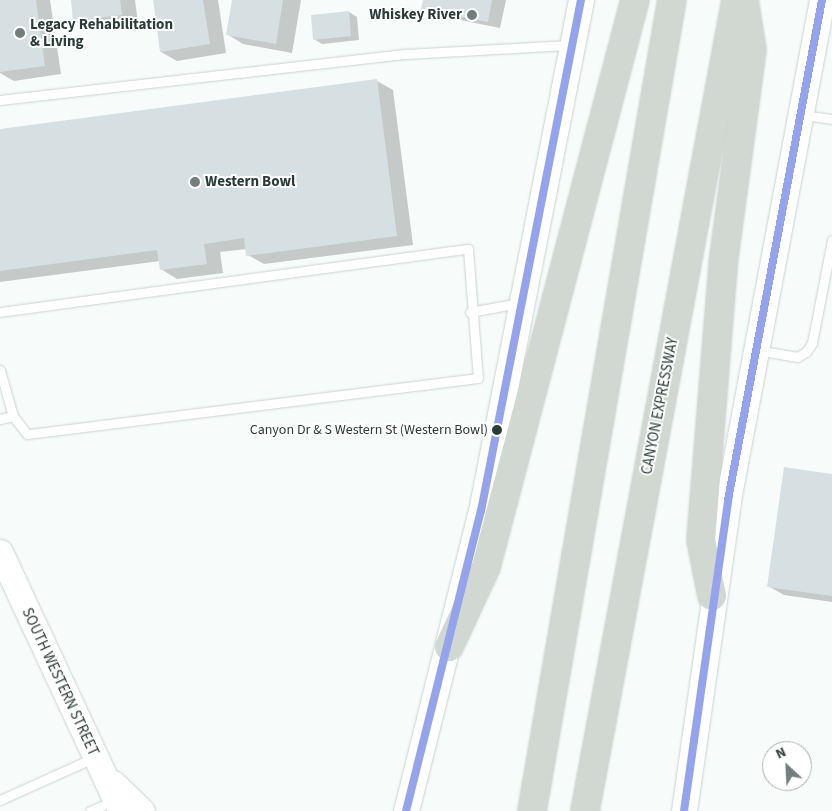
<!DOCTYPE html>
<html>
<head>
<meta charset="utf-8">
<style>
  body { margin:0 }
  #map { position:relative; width:832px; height:811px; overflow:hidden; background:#f7fcfb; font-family:"Source Sans 3",sans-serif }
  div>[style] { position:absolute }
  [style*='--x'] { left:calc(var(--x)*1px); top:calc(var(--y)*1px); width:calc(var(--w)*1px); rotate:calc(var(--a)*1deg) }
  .shadow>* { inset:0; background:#0003 }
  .building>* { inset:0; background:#d6e0e2 }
  .roads { filter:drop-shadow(0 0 1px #c9d3d1) drop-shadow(0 0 1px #c9d3d1) }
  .lane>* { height:9px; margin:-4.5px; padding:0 4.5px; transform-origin:4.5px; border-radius:4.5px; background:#fefffe }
  .secondary>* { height:25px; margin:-12.5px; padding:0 12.5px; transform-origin:12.5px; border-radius:12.5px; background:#fefffe }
  .highway>* { height:28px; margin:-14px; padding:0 14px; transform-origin:14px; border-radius:14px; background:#d1d7d1 }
  .bus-1>* { height:8px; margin:-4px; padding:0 4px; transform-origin:4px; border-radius:4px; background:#94a3ec }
  .dots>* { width:14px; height:14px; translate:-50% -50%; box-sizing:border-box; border:2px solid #fff; border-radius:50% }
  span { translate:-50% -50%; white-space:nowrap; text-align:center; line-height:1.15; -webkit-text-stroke:4px #fff; paint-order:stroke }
  .bus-label { font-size:14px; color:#2b3c38 }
  .right { translate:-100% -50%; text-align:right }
  .poi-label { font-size:15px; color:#2b3c38; font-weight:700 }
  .left { translate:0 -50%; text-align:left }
  .street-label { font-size:15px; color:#2b3c38 }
  .north { position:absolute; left:762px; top:741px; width:50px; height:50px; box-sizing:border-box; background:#fff; border:1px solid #aab1af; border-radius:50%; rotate:335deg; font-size:14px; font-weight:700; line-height:20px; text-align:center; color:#2b3c38 }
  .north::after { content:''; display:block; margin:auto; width:18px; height:22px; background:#727f7c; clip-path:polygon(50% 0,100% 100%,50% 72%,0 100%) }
</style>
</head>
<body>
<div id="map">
  <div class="shadow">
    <div style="clip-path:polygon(0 0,50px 0,61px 74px,14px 81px,0 73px)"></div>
    <div style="clip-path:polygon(72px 0,135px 0,138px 23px,91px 29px,74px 20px)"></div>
    <div style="clip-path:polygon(154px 0,218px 0,226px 53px,177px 61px,161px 52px)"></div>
    <div style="clip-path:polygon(234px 0,301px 0,292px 53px,243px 44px,227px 34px)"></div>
    <div style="clip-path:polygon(424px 0,506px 0,500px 28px,435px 15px,423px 8px)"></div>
    <div style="clip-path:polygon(349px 12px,357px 17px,359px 40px,322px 44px,314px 39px)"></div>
    <div style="clip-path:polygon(377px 81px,393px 90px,413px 245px,264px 264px,248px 255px,247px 249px,220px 252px,223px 273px,177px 279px,161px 269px,160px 261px,0 282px,0 130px)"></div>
    <div style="clip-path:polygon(832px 475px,832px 602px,784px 595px,768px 586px)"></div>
  </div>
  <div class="building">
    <div style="clip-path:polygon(0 0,36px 0,45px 66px,0 72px)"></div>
    <div style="clip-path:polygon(71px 0,120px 0,122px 15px,73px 21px)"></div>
    <div style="clip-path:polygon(153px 0,203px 0,210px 44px,160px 52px)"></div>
    <div style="clip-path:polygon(232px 0,283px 0,276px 44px,226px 35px)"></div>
    <div style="clip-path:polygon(423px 0,492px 0,488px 22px,421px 9px)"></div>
    <div style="clip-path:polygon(349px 11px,351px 36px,313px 40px,311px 15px)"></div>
    <div style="clip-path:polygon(377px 79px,397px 236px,246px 256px,244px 238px,204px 244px,207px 264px,160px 270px,157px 250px,0 271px,0 129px)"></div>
    <div style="clip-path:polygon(784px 467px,832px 474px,832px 596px,767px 587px)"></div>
  </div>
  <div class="roads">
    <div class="lane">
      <div style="--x:0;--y:100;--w:409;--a:-6.5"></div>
      <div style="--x:406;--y:54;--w:163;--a:-3.2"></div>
      <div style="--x:803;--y:115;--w:29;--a:8"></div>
      <div style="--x:0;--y:312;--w:472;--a:-7.7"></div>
      <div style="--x:468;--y:249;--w:129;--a:85.6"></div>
      <div style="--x:478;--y:378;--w:454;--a:172.9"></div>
      <div style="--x:27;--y:434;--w:23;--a:-128"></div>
      <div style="--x:13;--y:416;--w:48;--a:-105.8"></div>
      <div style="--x:470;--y:312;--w:50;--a:-10.4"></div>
      <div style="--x:757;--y:350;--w:41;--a:9.9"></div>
      <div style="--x:797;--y:357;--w:10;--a:-29"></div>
      <div style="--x:806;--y:352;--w:11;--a:-56"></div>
      <div style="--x:812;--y:343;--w:105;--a:-79"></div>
      <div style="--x:0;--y:419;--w:13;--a:-13"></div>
      <div style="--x:0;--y:800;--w:102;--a:-24.3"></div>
      <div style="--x:90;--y:811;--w:27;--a:-24"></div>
    </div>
    <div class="secondary">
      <div style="--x:0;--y:552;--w:286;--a:65"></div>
      <div style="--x:113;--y:783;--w:40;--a:44"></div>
      <div style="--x:406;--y:811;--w:309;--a:-76"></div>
      <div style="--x:481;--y:511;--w:521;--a:-78.93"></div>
      <div style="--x:684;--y:811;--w:314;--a:-81.9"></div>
      <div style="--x:728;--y:500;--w:509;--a:-79.35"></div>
    </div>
    <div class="highway">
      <div style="--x:712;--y:596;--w:57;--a:-101.1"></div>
      <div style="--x:701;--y:540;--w:277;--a:-85.4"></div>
      <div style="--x:723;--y:264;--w:216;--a:-82.3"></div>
      <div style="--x:752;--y:50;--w:51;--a:-99.1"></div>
      <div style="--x:449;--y:647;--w:88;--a:-65.2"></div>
      <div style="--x:486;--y:567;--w:586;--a:-75.28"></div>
      <div style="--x:532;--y:811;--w:823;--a:-80.21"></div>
      <div style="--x:585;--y:811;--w:825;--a:-79.45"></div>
    </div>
  </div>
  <div class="bus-1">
    <div style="--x:406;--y:811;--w:309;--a:-76"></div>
    <div style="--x:481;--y:511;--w:521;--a:-78.93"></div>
    <div style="--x:684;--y:811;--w:314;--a:-81.9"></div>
    <div style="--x:728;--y:500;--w:509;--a:-79.35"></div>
  </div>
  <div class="dots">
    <div style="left:472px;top:15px;background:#727f7c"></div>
    <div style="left:20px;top:33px;background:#727f7c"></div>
    <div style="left:195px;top:182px;background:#727f7c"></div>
    <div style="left:497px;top:430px;background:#2b3c38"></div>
  </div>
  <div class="bus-label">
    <span class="right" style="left:488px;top:430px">Canyon Dr &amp; S Western St (Western Bowl)</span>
  </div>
  <div class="poi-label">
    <span class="right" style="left:462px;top:15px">Whiskey River</span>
    <span class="left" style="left:30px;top:33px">Legacy Rehabilitation<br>&amp; Living</span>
    <span class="left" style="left:205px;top:182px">Western Bowl</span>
  </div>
  <div class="street-label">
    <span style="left:660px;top:406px;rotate:-79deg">CANYON EXPRESSWAY</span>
    <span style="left:60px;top:682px;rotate:65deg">SOUTH WESTERN STREET</span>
  </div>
  <div class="north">N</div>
</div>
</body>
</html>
